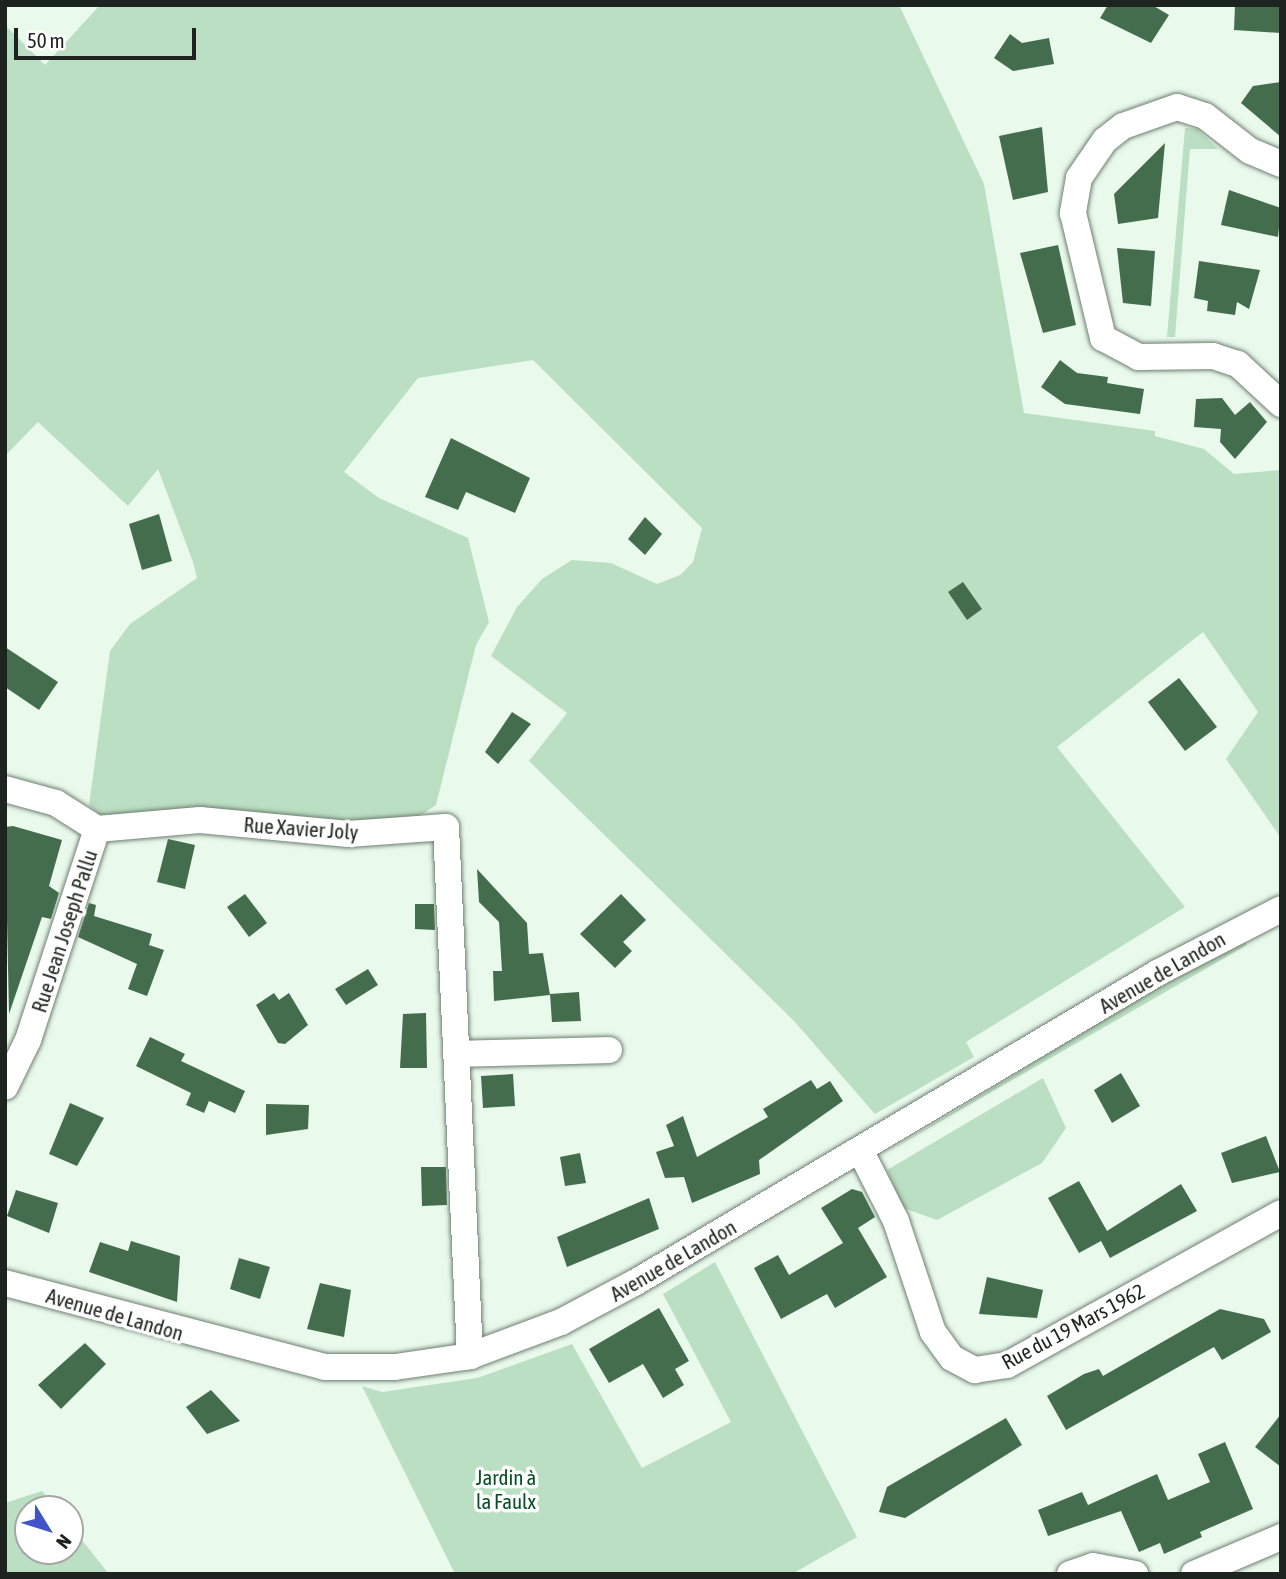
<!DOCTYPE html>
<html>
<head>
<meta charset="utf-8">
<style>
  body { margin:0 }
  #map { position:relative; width:1286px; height:1579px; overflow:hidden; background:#e9faec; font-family:"Asap Condensed",sans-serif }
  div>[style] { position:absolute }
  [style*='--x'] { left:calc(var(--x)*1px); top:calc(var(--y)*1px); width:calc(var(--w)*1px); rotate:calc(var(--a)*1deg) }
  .green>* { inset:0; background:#bbdfc2 }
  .building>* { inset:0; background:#446d4d }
  .roads { filter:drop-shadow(0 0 2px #6f7e72) drop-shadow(0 0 2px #6f7e72) }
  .minor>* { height:26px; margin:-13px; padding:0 13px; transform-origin:13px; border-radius:13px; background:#fff }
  span { translate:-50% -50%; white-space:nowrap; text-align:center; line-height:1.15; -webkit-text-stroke:7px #fff; paint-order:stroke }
  .street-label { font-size:21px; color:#1d231e }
  .park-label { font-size:21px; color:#065024 }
  .frame { position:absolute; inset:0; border:7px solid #1d231e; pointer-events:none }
  .north { position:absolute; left:14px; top:1495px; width:70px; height:70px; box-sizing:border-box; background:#fff; border:2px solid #a5a7a5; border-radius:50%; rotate:128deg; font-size:19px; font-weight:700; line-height:28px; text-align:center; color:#1d231e }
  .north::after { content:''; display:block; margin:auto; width:24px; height:32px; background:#4054c8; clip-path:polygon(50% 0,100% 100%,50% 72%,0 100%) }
  .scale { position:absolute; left:14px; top:28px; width:182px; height:32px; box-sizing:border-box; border:4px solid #1d231e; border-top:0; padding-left:9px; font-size:21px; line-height:24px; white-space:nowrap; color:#1d231e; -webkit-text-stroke:5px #fff; paint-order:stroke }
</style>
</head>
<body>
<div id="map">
  <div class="green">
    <div style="clip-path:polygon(100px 5px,899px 5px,984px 184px,1024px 413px,1155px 431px,1155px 436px,1204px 449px,1234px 474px,1281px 470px,1281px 838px,1226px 759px,1258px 712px,1203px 632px,1057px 747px,1185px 907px,966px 1042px,974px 1057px,875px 1114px,795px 1022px,529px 761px,567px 713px,491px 656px,517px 607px,542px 579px,572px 560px,611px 563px,657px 584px,680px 575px,693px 562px,702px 528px,533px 360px,418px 378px,344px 472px,379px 498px,468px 538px,489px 622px,476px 645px,436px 805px,412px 821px,156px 816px,108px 823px,89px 805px,110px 651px,130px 624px,197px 578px,193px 562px,158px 469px,128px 506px,38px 422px,5px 456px,5px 25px,45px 65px)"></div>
    <div style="clip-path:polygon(1185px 128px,1197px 129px,1218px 149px,1190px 149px,1175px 337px,1167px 337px)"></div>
    <div style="clip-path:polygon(1245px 940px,1247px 945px,884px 1154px,1161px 985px)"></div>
    <div style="clip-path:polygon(1043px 1078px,1066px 1128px,1042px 1163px,937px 1220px,903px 1208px,887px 1170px)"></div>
    <div style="clip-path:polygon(715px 1262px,857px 1537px,792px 1574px,455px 1574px,362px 1386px,382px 1392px,477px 1378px,572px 1344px,642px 1468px,731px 1422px,663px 1294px)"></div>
    <div style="clip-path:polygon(42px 1491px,57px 1509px,28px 1509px,28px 1551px,70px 1551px,70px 1525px,109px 1574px,5px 1574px,5px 1503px)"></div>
  </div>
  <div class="building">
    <div style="clip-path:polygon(1108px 5px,1152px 5px,1169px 15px,1151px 43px,1100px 18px)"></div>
    <div style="clip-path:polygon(1235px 5px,1281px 5px,1281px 33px,1234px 30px)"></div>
    <div style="clip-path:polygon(1010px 34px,1022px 43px,1049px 38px,1054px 64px,1013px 71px,994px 58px)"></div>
    <div style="clip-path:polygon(1281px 82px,1281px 137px,1241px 103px,1253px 86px)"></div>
    <div style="clip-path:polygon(1042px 127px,1048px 192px,1013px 200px,999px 136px)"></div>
    <div style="clip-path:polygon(1165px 143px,1158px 218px,1118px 224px,1114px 194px)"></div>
    <div style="clip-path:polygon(1229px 190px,1281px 208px,1278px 237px,1221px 225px)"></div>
    <div style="clip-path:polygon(1058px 245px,1076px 325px,1043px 333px,1020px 253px)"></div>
    <div style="clip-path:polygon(1117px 248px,1155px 251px,1151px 306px,1123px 303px)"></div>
    <div style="clip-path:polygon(1199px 261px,1260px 270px,1249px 309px,1237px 302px,1235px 315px,1207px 311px,1208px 301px,1194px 298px)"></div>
    <div style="clip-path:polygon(1060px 360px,1077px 373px,1108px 377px,1107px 383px,1144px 389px,1140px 414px,1065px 404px,1041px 387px)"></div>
    <div style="clip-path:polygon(1222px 398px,1235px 415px,1250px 402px,1267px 422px,1235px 459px,1220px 442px,1221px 429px,1194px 427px,1196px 399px)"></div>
    <div style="clip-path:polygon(451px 438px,530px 478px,515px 513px,466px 492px,458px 510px,425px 497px)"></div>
    <div style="clip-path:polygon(159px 514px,172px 561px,142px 570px,129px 524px)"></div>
    <div style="clip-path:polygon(645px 517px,662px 534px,645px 555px,628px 539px)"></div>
    <div style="clip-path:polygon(963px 582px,982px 609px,967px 620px,948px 592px)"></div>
    <div style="clip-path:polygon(5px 647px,58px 682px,39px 710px,5px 687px)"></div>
    <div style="clip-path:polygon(1179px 678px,1217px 727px,1185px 751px,1148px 702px)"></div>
    <div style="clip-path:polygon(512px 712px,531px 724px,498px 764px,485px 752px)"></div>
    <div style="clip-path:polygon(13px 826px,62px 840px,49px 886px,59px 893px,51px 919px,42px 917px,9px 1014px,5px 827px)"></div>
    <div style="clip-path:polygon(168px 839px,195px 845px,185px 889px,157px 882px)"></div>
    <div style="clip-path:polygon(477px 869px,527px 923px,529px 954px,543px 953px,550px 995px,494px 1001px,493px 971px,502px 971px,499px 922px,479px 902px)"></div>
    <div style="clip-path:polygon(245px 894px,267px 923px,249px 937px,227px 907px)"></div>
    <div style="clip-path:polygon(621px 894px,646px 920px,623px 942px,632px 951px,615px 968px,580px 934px)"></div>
    <div style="clip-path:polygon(89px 903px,96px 905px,94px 916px,152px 934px,149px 945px,164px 950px,147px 996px,128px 989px,137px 964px,78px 937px)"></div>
    <div style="clip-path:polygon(415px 904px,434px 904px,435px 930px,415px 929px)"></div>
    <div style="clip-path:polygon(368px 969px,378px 985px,346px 1005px,335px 989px)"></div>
    <div style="clip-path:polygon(579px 992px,581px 1021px,552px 1022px,550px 994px)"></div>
    <div style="clip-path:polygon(274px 993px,279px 1000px,289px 993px,308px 1025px,285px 1044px,278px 1043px,256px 1005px)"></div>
    <div style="clip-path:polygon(426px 1013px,427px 1068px,400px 1068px,403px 1014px)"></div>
    <div style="clip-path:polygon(150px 1037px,185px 1054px,181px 1061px,245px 1091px,235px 1113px,209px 1101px,204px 1113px,186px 1105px,191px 1093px,136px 1066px)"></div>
    <div style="clip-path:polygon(1121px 1073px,1140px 1106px,1112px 1123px,1094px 1090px)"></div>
    <div style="clip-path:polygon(513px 1074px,515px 1106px,483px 1108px,481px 1076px)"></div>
    <div style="clip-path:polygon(811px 1080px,817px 1089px,830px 1081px,843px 1101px,759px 1160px,760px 1174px,692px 1203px,684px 1177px,665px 1178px,656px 1152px,674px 1146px,666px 1125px,683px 1116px,697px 1157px,768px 1117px,763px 1109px)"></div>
    <div style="clip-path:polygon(70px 1103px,104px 1118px,77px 1166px,49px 1154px)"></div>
    <div style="clip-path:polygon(266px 1104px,309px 1105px,308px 1129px,266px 1135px)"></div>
    <div style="clip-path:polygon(1266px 1136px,1280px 1172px,1232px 1183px,1221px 1153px)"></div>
    <div style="clip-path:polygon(580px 1153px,586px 1183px,565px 1186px,560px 1157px)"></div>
    <div style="clip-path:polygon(421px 1167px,446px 1167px,447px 1205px,422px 1206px)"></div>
    <div style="clip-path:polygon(1079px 1181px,1107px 1231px,1181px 1184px,1197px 1211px,1110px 1258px,1101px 1241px,1079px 1253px,1048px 1198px)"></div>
    <div style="clip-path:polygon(852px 1189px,862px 1192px,875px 1217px,858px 1228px,887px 1277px,835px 1308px,827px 1294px,781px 1319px,754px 1268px,778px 1255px,789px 1275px,843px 1243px,821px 1208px)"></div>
    <div style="clip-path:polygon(16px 1190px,58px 1203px,49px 1233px,7px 1216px)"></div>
    <div style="clip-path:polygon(649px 1198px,659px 1229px,567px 1267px,557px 1237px)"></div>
    <div style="clip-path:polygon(131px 1241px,180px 1256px,177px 1302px,89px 1272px,100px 1242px,128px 1251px)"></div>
    <div style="clip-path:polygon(239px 1258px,270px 1267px,260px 1299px,230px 1289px)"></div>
    <div style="clip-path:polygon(987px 1277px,1043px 1290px,1037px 1318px,979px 1314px)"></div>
    <div style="clip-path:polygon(320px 1283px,351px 1290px,344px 1337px,307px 1329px)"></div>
    <div style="clip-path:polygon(659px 1308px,689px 1361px,675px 1369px,684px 1385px,663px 1398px,643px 1364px,609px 1383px,589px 1349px)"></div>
    <div style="clip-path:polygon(1220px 1309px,1264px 1319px,1271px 1332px,1222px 1360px,1214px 1347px,1066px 1430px,1047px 1396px,1084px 1374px,1099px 1369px,1103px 1376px)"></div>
    <div style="clip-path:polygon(85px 1343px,106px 1364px,61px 1409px,38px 1385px)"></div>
    <div style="clip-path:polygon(211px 1390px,240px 1421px,207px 1434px,186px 1407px)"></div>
    <div style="clip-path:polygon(1281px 1414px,1281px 1467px,1255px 1447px)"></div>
    <div style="clip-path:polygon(1006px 1418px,1022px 1445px,905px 1518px,879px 1512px,887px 1487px)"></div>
    <div style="clip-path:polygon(1225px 1442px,1253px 1509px,1200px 1532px,1202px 1537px,1164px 1554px,1160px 1543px,1139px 1552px,1121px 1511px,1048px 1536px,1038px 1510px,1082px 1492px,1088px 1505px,1157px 1474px,1168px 1500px,1210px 1482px,1198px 1454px)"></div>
  </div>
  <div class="roads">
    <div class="minor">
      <div style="--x:1281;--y:164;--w:34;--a:-157"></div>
      <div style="--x:1250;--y:151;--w:57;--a:-142.1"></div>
      <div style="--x:1205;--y:116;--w:29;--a:-162"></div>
      <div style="--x:1177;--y:107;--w:57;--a:160.6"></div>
      <div style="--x:1123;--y:126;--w:23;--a:142"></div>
      <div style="--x:1105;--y:140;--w:46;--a:124.4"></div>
      <div style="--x:1079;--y:178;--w:36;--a:100"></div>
      <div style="--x:1073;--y:213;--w:129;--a:76.5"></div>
      <div style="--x:1103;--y:338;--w:40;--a:28"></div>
      <div style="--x:1138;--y:357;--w:75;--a:-0.8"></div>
      <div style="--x:1213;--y:356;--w:26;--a:18"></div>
      <div style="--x:1238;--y:364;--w:59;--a:42.9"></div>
      <div style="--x:5;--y:789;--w:53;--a:15.4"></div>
      <div style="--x:56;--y:803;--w:49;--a:32.4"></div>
      <div style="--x:97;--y:829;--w:222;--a:108.1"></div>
      <div style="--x:28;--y:1040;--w:52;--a:116.1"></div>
      <div style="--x:97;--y:829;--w:103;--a:-5"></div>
      <div style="--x:200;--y:820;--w:149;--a:5.4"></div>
      <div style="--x:348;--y:834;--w:98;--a:-4.1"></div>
      <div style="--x:446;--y:827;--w:530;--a:87.4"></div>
      <div style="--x:456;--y:1054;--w:153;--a:-1.5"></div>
      <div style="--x:861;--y:1152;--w:77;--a:63.1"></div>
      <div style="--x:896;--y:1221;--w:117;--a:71.6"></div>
      <div style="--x:933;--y:1332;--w:32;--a:54"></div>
      <div style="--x:952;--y:1358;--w:26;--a:28"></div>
      <div style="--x:975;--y:1370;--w:32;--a:-9"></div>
      <div style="--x:1007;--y:1365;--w:313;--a:-29"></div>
      <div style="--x:5;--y:1283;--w:331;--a:14.7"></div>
      <div style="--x:325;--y:1367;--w:70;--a:0"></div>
      <div style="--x:395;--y:1367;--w:76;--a:-8.3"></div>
      <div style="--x:470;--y:1356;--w:97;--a:-20.5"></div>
      <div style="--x:561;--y:1322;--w:85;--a:-28.1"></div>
      <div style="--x:636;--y:1282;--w:608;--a:-30.66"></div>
      <div style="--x:1159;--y:972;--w:137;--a:-27.3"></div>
      <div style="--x:1070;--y:1574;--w:24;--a:-19"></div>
      <div style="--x:1093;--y:1566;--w:43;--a:10.8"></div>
      <div style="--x:1194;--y:1574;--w:95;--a:-23"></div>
    </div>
  </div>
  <div class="street-label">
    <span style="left:301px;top:828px;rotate:4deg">Rue Xavier Joly</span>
    <span style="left:64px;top:931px;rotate:-72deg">Rue Jean Joseph Pallu</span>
    <span style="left:1162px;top:972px;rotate:-30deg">Avenue de Landon</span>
    <span style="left:673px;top:1260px;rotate:-30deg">Avenue de Landon</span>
    <span style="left:115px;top:1314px;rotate:16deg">Avenue de Landon</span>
    <span style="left:1073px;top:1326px;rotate:-28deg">Rue du 19 Mars 1962</span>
  </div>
  <div class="park-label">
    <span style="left:506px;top:1489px">Jardin à<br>la Faulx</span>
  </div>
  <div class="frame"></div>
  <div class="north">N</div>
  <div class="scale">50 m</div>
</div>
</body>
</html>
